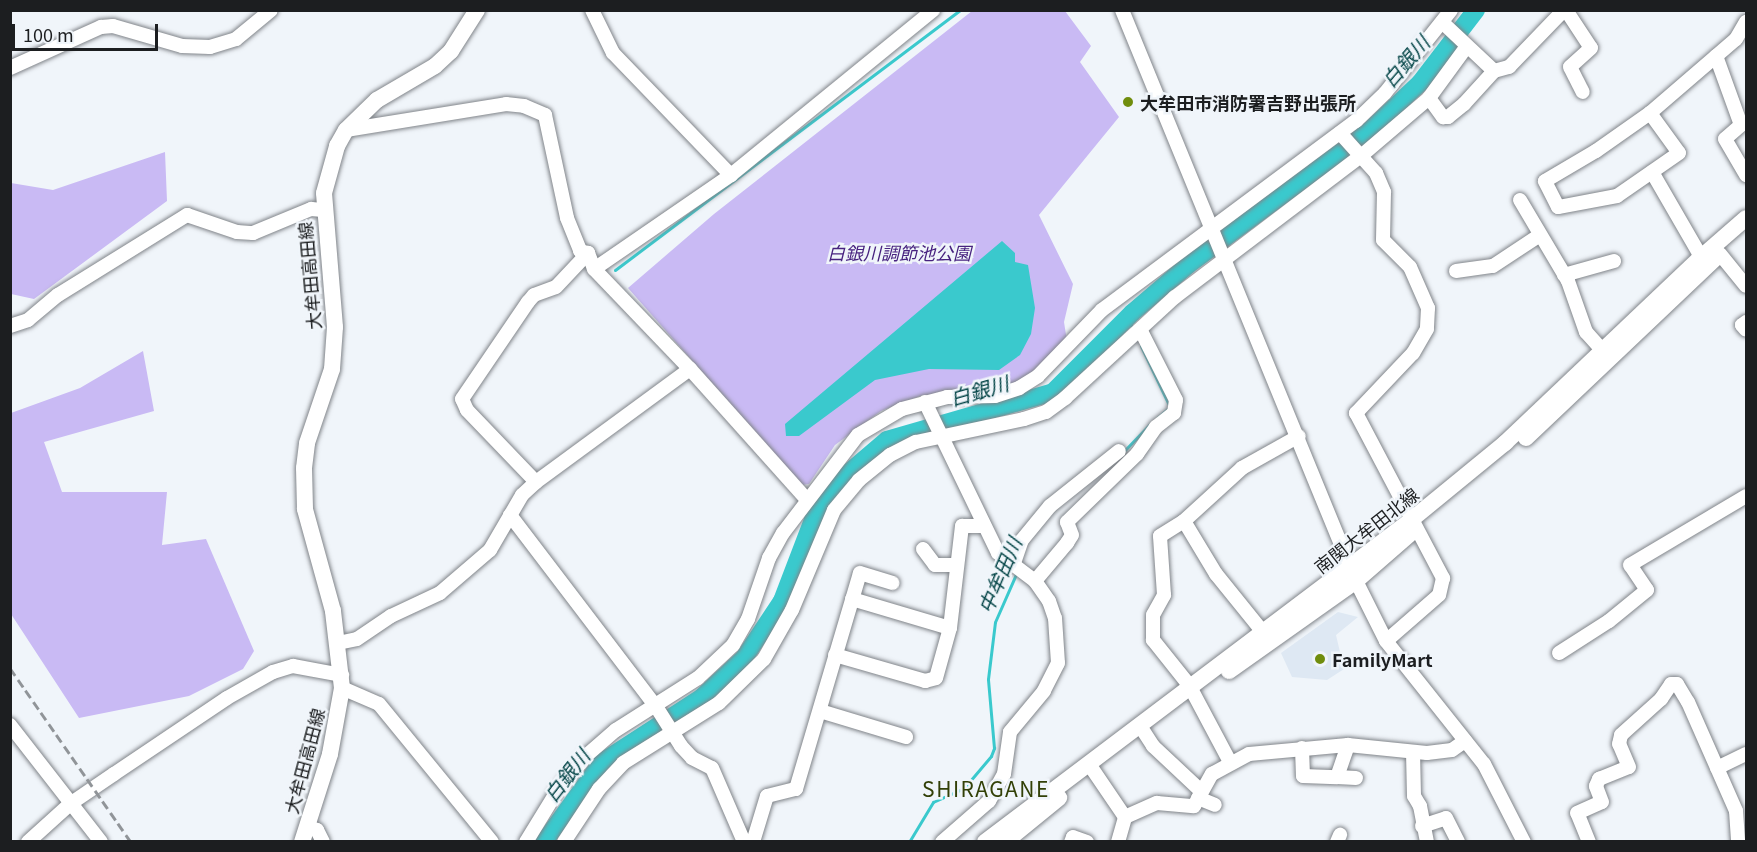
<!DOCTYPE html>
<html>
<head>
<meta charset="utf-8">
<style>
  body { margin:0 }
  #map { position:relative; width:1757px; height:852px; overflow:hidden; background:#f0f5fa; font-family:Georgia,"Noto Sans JP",serif }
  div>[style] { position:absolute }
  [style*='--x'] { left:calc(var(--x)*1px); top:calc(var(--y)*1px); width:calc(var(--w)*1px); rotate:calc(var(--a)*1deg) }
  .built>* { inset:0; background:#dee8f3 }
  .green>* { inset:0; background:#c9baf4 }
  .water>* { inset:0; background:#3ac9cd }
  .stream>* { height:3px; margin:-1.5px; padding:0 1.5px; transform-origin:1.5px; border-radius:1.5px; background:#3ac9cd }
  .river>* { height:18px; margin:-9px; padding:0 9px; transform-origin:9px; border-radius:9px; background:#3ac9cd }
  .roads { filter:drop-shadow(0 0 2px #808489) drop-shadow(0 0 2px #808489) }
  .minor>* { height:14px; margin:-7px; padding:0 7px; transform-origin:7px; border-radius:7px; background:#fff }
  .major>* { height:16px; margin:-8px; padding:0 8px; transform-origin:8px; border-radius:8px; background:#fff }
  .rail>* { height:3px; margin-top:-1.5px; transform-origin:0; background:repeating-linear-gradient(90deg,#909498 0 9px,transparent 0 13.5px) }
  .dots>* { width:16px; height:16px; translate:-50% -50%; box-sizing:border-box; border:3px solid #f0f5fa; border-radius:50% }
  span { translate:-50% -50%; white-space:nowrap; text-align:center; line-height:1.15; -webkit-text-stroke:5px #f0f5fa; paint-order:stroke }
  .poi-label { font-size:18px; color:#1c1e20; font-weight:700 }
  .left { translate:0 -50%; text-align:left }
  .park-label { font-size:18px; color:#47227f; font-style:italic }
  .street-label { font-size:18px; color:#1c1e20 }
  .water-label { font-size:20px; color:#044547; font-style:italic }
  .quarter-label { font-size:21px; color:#324007; letter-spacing:1.5px }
  .frame { position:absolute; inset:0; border:12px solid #1c1e20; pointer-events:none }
  .scale { position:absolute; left:12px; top:24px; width:146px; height:27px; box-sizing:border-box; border:3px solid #1c1e20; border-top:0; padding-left:8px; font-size:18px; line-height:21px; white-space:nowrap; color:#1c1e20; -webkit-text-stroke:4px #f0f5fa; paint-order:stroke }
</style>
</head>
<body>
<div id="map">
  <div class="built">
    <div style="clip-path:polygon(1338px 612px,1358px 617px,1336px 635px,1344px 669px,1327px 680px,1292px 677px,1281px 653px)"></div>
  </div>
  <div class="green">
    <div style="clip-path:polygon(972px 11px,1065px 11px,1091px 46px,1080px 62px,1119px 117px,1039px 215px,1073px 284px,1064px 322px,1067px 341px,1031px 375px,1006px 387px,989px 392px,923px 395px,881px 411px,835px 445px,809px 484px,802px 485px,628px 288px,714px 214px)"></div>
    <div style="clip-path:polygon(165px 152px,167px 201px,34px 299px,11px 294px,11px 183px,53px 190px)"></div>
    <div style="clip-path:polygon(143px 351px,154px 411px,44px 442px,62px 492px,167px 492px,162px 545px,206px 539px,254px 651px,243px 669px,189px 696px,79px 718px,11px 614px,11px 413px,80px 388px)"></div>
  </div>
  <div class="water">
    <div style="clip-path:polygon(1002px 241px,1015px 253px,1015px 262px,1028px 265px,1035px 308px,1031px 334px,1020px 355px,999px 370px,929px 369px,875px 380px,799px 436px,786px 436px,785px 424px)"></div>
  </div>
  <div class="stream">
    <div style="--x:615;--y:270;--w:432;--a:-37"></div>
    <div style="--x:1127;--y:318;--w:13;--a:61"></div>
    <div style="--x:1141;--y:346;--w:68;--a:64.6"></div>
    <div style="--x:1170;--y:407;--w:16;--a:140"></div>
    <div style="--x:1124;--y:451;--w:37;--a:-46"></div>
    <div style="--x:909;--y:842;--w:47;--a:-59"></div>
    <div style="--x:933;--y:802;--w:34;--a:-24"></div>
    <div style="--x:964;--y:788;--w:42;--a:-49.8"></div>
    <div style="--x:991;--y:756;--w:9;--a:-69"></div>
    <div style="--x:994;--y:748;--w:69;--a:-95"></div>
    <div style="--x:988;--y:679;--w:57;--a:-83"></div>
    <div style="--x:995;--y:622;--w:55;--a:-66.3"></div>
  </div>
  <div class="river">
    <div style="--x:544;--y:842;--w:99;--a:-54.1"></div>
    <div style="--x:602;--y:762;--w:119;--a:-33"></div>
    <div style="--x:702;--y:697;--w:57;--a:-42.9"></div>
    <div style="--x:744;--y:658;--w:69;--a:-56.3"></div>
    <div style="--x:782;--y:601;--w:87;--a:-69.1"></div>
    <div style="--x:813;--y:520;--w:50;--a:-55.7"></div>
    <div style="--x:841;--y:479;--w:60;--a:-40.3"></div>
    <div style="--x:887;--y:440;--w:173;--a:-16.1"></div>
    <div style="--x:1053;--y:392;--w:112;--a:-45"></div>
    <div style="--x:1132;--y:313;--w:74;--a:-40.6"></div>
    <div style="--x:1188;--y:265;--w:225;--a:-36.5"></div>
    <div style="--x:1369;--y:131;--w:70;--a:-43.3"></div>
    <div style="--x:1420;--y:83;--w:92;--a:-52.5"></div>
  </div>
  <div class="roads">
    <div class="minor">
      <div style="--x:592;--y:10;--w:48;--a:64"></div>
      <div style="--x:613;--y:53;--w:170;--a:46"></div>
      <div style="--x:731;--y:175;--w:166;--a:145.5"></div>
      <div style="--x:1122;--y:10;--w:617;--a:67.72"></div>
      <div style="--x:1356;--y:581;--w:67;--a:63.4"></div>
      <div style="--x:1386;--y:641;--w:157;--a:51.5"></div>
      <div style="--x:1484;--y:764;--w:88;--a:62.9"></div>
      <div style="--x:1566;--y:10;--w:45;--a:56.7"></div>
      <div style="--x:1591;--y:48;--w:28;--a:138"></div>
      <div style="--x:1570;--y:67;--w:28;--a:63"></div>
      <div style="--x:1442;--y:22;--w:71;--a:43.3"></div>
      <div style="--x:1494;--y:71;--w:16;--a:-15"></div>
      <div style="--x:1509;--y:67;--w:79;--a:-46"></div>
      <div style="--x:1716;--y:56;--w:73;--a:70.1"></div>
      <div style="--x:1741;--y:125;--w:21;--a:139"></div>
      <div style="--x:1725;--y:139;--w:42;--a:59.7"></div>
      <div style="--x:10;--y:68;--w:100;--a:-24.3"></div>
      <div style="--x:101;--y:27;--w:12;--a:-5"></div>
      <div style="--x:113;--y:26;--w:72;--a:16.2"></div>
      <div style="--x:182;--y:46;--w:28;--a:2"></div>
      <div style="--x:210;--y:47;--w:27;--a:-17"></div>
      <div style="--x:236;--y:39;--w:45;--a:-39.6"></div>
      <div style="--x:1429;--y:98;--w:24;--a:54"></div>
      <div style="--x:1443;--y:117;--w:5;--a:0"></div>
      <div style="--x:1448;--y:117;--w:21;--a:-39"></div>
      <div style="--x:1464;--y:104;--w:45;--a:-47.7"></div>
      <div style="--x:1650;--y:113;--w:49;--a:54.1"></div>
      <div style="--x:1679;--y:153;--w:75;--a:145.3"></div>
      <div style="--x:1617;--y:196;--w:60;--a:169.4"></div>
      <div style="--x:1558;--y:207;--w:29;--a:-117"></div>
      <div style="--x:1545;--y:181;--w:59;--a:-30.5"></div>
      <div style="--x:1596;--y:151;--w:66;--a:-35.1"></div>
      <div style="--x:1650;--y:113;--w:113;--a:-40.7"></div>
      <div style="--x:1736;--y:39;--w:20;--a:-60"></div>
      <div style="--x:346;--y:130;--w:162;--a:-9.2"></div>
      <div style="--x:506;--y:104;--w:18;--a:6"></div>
      <div style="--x:524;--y:106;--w:23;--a:23"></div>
      <div style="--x:545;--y:115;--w:105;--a:77.9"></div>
      <div style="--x:567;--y:218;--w:35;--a:68"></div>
      <div style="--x:580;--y:251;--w:8;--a:14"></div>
      <div style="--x:588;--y:253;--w:17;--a:69"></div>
      <div style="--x:594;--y:269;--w:139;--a:46.2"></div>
      <div style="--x:690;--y:369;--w:176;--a:48.2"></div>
      <div style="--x:1340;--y:133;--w:54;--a:48"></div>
      <div style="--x:1376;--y:173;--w:21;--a:67"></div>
      <div style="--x:1384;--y:192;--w:48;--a:91.2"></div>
      <div style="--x:1383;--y:240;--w:38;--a:45"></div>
      <div style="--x:1410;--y:267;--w:45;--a:66.3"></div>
      <div style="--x:1428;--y:308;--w:21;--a:93"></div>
      <div style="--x:1427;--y:329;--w:28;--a:120"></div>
      <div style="--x:1413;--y:353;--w:83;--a:133.5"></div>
      <div style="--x:1356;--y:413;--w:187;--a:62.2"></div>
      <div style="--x:1443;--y:578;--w:17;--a:103"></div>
      <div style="--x:1439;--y:595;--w:70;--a:139"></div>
      <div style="--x:1652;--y:172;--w:98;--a:60"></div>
      <div style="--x:731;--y:175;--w:261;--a:-39.2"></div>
      <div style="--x:1520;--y:200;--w:94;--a:59.3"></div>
      <div style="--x:1568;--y:281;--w:54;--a:70.6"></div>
      <div style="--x:1586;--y:332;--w:24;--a:48"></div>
      <div style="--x:1720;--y:254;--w:41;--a:50.9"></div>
      <div style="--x:1456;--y:271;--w:37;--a:-8"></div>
      <div style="--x:1493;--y:266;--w:56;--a:-33.4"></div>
      <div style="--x:1564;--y:275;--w:52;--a:-15.6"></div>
      <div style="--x:1746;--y:322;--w:5;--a:143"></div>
      <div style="--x:1742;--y:325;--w:6;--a:51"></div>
      <div style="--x:10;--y:326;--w:19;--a:-18"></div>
      <div style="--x:28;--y:320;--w:39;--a:-40"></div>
      <div style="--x:58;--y:295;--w:152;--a:-31.8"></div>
      <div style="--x:187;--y:215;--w:53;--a:18.8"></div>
      <div style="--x:237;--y:232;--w:16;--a:4"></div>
      <div style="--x:253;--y:233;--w:63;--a:-22.5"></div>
      <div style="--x:311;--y:209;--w:12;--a:5"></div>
      <div style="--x:925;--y:402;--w:168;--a:64.2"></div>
      <div style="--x:998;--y:553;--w:46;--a:37.1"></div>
      <div style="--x:1035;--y:581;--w:24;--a:55"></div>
      <div style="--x:1049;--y:601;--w:18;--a:71"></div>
      <div style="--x:1055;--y:618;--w:45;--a:86.2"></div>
      <div style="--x:1058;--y:663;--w:31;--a:117"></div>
      <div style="--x:1044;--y:691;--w:53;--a:129.7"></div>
      <div style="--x:1010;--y:732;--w:42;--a:98.1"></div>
      <div style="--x:1004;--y:774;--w:31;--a:119"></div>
      <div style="--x:989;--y:801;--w:62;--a:138.9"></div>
      <div style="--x:536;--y:482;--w:100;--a:-133.8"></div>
      <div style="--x:467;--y:410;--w:12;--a:-114"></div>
      <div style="--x:462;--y:399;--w:117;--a:-55.8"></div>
      <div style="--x:528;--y:302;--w:9;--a:-49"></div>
      <div style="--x:534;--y:295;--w:23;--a:-20"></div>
      <div style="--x:556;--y:287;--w:47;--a:-46.7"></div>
      <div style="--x:510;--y:515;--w:243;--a:52.7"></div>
      <div style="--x:657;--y:708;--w:45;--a:57.7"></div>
      <div style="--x:681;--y:746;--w:16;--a:47"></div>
      <div style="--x:692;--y:758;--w:22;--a:27"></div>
      <div style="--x:712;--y:768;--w:81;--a:66.6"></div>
      <div style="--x:1184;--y:521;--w:62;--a:58.9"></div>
      <div style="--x:1216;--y:574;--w:75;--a:51"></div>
      <div style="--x:923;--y:549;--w:20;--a:53"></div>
      <div style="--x:935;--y:565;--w:22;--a:0"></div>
      <div style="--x:1014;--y:563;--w:24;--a:-71"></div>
      <div style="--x:1022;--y:540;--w:44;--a:-50.5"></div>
      <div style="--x:1050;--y:506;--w:88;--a:-38.6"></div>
      <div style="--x:1035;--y:581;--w:50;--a:-49.9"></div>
      <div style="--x:1067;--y:543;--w:9;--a:-58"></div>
      <div style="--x:1072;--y:535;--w:14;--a:-111"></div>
      <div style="--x:1067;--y:522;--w:98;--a:-44.2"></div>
      <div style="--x:1137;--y:454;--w:33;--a:-55"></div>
      <div style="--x:1156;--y:427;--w:23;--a:-38"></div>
      <div style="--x:1174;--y:413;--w:13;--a:-81"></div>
      <div style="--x:1176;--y:400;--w:77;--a:-116.9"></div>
      <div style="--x:852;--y:599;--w:102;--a:16.5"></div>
      <div style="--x:338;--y:643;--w:19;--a:-12"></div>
      <div style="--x:357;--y:639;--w:41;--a:-34.1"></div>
      <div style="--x:391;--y:616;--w:54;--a:-25.1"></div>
      <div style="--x:440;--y:593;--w:66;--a:-40.7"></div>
      <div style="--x:490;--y:550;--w:64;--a:-59.8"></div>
      <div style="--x:522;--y:495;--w:19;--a:-43"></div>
      <div style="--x:536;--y:482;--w:191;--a:-36.3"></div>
      <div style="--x:1559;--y:653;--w:59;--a:-32.6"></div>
      <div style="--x:1609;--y:621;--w:49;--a:-39.2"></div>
      <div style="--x:1647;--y:590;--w:30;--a:-124"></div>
      <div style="--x:1630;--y:565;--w:135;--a:-30.7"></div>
      <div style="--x:835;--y:655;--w:94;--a:16.1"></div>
      <div style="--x:925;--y:681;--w:11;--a:-15"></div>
      <div style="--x:936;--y:678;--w:52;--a:-74.4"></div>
      <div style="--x:950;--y:628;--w:103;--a:-83.3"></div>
      <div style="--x:962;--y:526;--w:22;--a:0"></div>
      <div style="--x:342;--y:688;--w:40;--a:23.4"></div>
      <div style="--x:379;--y:704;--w:178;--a:50.7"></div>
      <div style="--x:820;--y:711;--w:90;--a:16.8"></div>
      <div style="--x:10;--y:725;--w:148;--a:52.1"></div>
      <div style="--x:1144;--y:732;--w:17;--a:57"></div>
      <div style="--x:1153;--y:746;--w:66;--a:43.2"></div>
      <div style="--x:1302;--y:748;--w:28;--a:88"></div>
      <div style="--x:1303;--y:776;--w:34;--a:2"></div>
      <div style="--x:1337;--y:777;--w:34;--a:-71"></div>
      <div style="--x:1413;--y:752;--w:44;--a:88.7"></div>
      <div style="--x:1414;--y:796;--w:12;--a:59"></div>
      <div style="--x:1420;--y:806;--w:37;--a:79"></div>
      <div style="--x:1230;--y:762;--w:87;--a:-118"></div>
      <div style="--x:1189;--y:685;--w:58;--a:-128.7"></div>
      <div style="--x:1153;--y:640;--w:25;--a:-90"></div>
      <div style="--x:1153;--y:615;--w:23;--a:-61"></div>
      <div style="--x:1164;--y:595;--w:59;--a:-93.9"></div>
      <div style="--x:1160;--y:536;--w:28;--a:-32"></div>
      <div style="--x:1184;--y:521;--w:79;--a:-42.4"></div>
      <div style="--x:1242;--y:468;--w:65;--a:-29.3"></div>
      <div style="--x:1717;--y:768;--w:32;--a:-26"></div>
      <div style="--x:1093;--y:770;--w:57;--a:55.8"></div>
      <div style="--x:1337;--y:777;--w:19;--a:3"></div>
      <div style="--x:1198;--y:798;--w:18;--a:22"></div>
      <div style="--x:307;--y:826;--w:11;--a:22"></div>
      <div style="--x:317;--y:830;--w:13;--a:63"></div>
      <div style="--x:1422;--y:826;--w:25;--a:-18"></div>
      <div style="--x:1446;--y:818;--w:27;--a:63"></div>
      <div style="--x:28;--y:842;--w:57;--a:-42.1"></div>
      <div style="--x:70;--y:804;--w:53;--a:-34.3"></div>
      <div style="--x:114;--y:774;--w:136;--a:-33.9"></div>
      <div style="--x:227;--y:698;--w:53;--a:-29.5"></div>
      <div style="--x:273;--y:672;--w:21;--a:-17"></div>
      <div style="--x:293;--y:666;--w:50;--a:10.4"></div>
      <div style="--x:526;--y:842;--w:57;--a:-58.5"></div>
      <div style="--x:556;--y:793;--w:49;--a:-50.8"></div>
      <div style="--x:587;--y:755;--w:38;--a:-41"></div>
      <div style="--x:616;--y:730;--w:97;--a:-32.4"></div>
      <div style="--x:698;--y:678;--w:48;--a:-43.3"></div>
      <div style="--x:733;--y:645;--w:30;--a:-60"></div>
      <div style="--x:748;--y:619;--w:65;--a:-71"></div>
      <div style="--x:769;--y:558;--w:29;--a:-61"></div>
      <div style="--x:783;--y:533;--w:123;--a:-52.6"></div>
      <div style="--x:858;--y:435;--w:51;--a:-30.6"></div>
      <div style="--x:902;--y:409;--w:47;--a:-14.9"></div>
      <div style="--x:947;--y:397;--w:48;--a:-1.2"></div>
      <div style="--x:995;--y:396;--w:25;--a:-18"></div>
      <div style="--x:1019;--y:388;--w:22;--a:-32"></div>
      <div style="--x:1038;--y:376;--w:92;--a:-45.9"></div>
      <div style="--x:1102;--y:310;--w:317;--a:-36.7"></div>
      <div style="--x:1356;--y:121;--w:40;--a:-44"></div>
      <div style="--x:1385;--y:93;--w:106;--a:-51.5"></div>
      <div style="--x:564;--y:842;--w:64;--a:-56.6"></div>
      <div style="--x:599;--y:789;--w:35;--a:-47"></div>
      <div style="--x:623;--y:763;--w:113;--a:-32"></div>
      <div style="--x:719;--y:703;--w:63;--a:-44.4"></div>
      <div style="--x:764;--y:659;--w:56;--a:-60.3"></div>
      <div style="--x:792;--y:610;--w:108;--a:-67.2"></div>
      <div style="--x:834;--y:510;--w:39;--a:-50"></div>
      <div style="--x:859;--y:480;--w:40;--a:-39"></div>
      <div style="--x:890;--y:455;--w:29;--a:-27"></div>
      <div style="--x:916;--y:442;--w:110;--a:-12"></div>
      <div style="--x:1024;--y:419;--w:23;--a:-18"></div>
      <div style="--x:1046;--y:412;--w:24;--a:-36"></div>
      <div style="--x:1065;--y:398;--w:149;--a:-42.6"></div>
      <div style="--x:1175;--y:297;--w:233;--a:-37.2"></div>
      <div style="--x:1361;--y:156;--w:89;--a:-40.5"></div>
      <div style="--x:1429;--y:98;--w:64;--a:-53.8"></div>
      <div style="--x:753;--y:842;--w:48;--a:-73.1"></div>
      <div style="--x:767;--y:796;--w:30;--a:-14"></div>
      <div style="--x:796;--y:789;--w:225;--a:-73.5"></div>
      <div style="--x:860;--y:573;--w:34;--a:17"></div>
      <div style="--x:1071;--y:842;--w:5;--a:-68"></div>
      <div style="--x:1073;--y:837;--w:15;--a:20"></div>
      <div style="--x:1118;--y:842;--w:26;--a:-74"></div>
      <div style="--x:1125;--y:817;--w:35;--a:-24"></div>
      <div style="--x:1157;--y:803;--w:37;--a:5"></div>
      <div style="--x:1194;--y:806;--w:37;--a:-61"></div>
      <div style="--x:1212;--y:774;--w:42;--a:-28.4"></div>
      <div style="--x:1249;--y:754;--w:99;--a:-5.2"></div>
      <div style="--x:1348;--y:745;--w:79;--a:5.8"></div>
      <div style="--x:1427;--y:753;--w:25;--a:-7"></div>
      <div style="--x:1452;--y:750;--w:16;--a:-35"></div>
      <div style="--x:1337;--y:842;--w:8;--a:-67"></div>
      <div style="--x:1589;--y:842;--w:31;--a:-112"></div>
      <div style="--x:1577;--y:813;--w:27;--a:-24"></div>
      <div style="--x:1602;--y:802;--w:17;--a:-111"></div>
      <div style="--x:1596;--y:786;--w:8;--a:-67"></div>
      <div style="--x:1599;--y:779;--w:32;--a:-22"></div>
      <div style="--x:1629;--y:767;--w:25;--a:-113"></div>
      <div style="--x:1619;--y:744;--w:9;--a:-77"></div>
      <div style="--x:1621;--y:735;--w:54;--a:-42"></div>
      <div style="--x:1661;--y:699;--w:18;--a:-56"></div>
      <div style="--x:1671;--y:684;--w:6;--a:0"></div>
      <div style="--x:1677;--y:684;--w:21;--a:59"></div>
      <div style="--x:1688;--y:702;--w:119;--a:66.2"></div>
      <div style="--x:1736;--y:811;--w:31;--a:86"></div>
    </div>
    <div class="major">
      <div style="--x:1526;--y:438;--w:262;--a:-43.5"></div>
      <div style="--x:1229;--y:671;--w:156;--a:-35.3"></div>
      <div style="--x:1356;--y:581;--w:70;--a:-41"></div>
      <div style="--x:302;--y:842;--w:92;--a:-72.3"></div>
      <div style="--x:330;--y:754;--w:67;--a:-79.7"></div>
      <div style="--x:342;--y:688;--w:78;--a:-96.7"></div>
      <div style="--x:333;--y:611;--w:106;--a:-105.4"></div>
      <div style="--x:305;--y:509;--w:41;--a:-91.4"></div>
      <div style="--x:304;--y:468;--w:25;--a:-83"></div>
      <div style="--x:307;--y:443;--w:78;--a:-71.3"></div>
      <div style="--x:332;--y:369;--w:42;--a:-85.9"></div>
      <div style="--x:335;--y:327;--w:134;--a:-94.7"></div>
      <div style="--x:324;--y:193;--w:49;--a:-74.5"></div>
      <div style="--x:337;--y:146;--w:18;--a:-61"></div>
      <div style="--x:346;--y:130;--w:43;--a:-44.1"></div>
      <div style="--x:377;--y:100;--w:67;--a:-30.4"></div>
      <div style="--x:435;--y:66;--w:22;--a:-43"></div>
      <div style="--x:451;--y:51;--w:49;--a:-57.6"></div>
      <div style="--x:985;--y:842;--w:534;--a:-37.08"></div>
      <div style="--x:1411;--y:520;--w:122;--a:-39.3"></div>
      <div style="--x:1505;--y:443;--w:267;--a:-43.5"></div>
      <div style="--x:1699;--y:259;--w:62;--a:-41.1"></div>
      <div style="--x:1005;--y:842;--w:70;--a:-39.2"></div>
    </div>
  </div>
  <div class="rail">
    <div style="--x:10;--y:668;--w:212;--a:55.2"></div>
  </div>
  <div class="dots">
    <div style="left:1128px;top:102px;background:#708d0d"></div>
    <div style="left:1320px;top:659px;background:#708d0d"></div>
  </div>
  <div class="poi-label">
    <span class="left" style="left:1140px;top:102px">大牟田市消防署吉野出張所</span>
    <span class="left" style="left:1332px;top:659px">FamilyMart</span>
  </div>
  <div class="park-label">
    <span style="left:899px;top:252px">白銀川調節池公園</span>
  </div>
  <div class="street-label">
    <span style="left:309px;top:276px;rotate:-95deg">大牟田高田線</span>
    <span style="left:1366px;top:530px;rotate:-38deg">南関大牟田北線</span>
    <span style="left:304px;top:761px;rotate:-75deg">大牟田高田線</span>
  </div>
  <div class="water-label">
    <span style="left:1405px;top:61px;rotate:-49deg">白銀川</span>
    <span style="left:979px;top:390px;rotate:-16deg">白銀川</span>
    <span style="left:999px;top:575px;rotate:-67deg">中牟田川</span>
    <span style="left:566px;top:775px;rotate:-52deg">白銀川</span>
  </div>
  <div class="quarter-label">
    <span style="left:986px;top:788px">SHIRAGANE</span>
  </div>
  <div class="frame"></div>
  <div class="scale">100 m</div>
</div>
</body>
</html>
